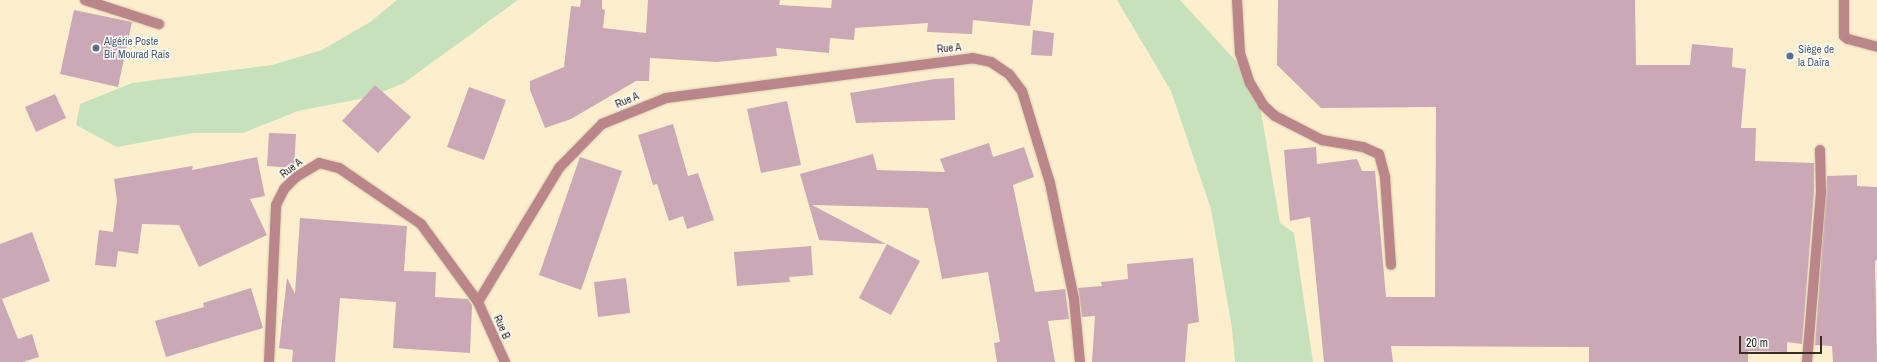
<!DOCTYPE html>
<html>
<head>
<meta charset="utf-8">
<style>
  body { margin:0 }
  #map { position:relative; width:1877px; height:362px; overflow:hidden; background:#fdefce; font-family:"Archivo Narrow",sans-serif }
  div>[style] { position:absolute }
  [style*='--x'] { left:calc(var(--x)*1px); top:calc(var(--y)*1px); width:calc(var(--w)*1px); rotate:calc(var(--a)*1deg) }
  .green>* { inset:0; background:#c6e1bc }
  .building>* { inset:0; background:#cba8b5 }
  .roads { filter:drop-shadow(0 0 1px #d9ccaf) drop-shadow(0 0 1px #d9ccaf) }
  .minor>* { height:10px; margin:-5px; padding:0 5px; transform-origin:5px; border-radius:5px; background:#ba868a }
  .dots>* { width:11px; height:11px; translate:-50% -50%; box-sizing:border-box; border:2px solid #fdfdfd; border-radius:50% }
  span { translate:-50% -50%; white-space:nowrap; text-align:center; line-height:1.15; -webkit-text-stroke:3px #fdfdfd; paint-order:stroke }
  .service-label { font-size:11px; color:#4e5e75 }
  .left { translate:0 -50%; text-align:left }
  .street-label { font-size:11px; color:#342e22 }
  .scale { position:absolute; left:1739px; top:336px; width:83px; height:18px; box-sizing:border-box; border:2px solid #342e22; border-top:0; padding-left:5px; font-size:12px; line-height:14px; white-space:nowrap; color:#342e22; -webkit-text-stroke:3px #fdfdfd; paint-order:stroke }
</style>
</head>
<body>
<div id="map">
  <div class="green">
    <div style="clip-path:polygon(397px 0,518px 0,404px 83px,370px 97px,298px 111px,243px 133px,193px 133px,117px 147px,76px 125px,80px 104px,132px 83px,272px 65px,322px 50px,370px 22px)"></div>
    <div style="clip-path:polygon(1117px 0,1180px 0,1256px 83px,1280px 223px,1294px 233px,1313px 362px,1235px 362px,1232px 328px,1211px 209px,1171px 91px)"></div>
  </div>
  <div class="building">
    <div style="clip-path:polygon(581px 0,602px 0,602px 9px,605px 10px,603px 28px,646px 33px,648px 0,780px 0,779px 5px,831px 8px,832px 0,1033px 0,1030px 26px,973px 20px,972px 34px,927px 32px,928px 23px,855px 28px,854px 40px,830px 38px,829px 53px,776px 48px,777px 56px,717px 62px,650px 58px,649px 81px,636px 81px,571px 119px,545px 128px,530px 90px,530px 81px,564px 67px,571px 6px,580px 7px)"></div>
    <div style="clip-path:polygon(1278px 0,1635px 0,1636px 65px,1690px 65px,1692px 44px,1733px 48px,1732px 67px,1746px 69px,1741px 128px,1756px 128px,1755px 161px,1814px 163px,1814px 193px,1802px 344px,1787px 342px,1787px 352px,1748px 351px,1748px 362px,1589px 362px,1589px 347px,1391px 346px,1393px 362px,1324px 362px,1310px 217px,1290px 221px,1284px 150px,1316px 147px,1317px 164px,1357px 159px,1362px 171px,1375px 171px,1386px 297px,1435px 297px,1436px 107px,1321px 108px,1277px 65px)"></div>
    <div style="clip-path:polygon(74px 10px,132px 22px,118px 87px,60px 74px)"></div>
    <div style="clip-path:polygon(1033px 30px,1054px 33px,1052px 56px,1031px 55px)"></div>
    <div style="clip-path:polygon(954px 78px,955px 120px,856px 123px,850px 93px,935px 79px)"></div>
    <div style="clip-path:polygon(375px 85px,411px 117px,378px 153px,342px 121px)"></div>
    <div style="clip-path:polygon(469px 87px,506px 100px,484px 160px,447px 147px)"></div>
    <div style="clip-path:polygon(55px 94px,66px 118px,36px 132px,25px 107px)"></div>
    <div style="clip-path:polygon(787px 101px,801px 165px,761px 173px,747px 109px)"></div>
    <div style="clip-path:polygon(673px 124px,688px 176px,698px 173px,714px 220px,687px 229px,683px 216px,669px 221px,657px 184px,653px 185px,638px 135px)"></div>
    <div style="clip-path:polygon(269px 133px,296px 134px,294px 168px,267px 166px)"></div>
    <div style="clip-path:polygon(989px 143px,993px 157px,1024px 147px,1034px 177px,1013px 185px,1035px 292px,1065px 289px,1069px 319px,1048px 321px,1055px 362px,997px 362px,994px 343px,1000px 342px,988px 272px,942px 279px,928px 208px,812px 205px,886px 244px,819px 240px,800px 174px,873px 154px,877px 170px,945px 172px,940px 159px)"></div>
    <div style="clip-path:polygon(257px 157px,265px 196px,250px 199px,267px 235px,199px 267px,179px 225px,142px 224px,138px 254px,118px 251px,116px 267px,95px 265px,99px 230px,113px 232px,117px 201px,114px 179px,193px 166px,192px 170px)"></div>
    <div style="clip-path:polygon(580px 157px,622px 171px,581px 290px,539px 275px)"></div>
    <div style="clip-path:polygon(1857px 175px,1857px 186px,1877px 187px,1877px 260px,1875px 261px,1877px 362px,1833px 362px,1832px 346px,1815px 345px,1827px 176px)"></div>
    <div style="clip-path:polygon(300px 218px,407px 226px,404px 271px,436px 272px,435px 297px,468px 299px,472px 305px,470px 353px,393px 348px,396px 302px,340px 298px,335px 362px,292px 362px,293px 350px,279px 348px,287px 278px,295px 294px)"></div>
    <div style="clip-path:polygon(32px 232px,50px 281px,2px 299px,18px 339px,32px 334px,39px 357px,23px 362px,0 362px,0 244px)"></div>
    <div style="clip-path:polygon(887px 244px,920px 261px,891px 315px,859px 298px)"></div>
    <div style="clip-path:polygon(811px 246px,813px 275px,789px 277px,790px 282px,737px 286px,734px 252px)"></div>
    <div style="clip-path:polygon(1193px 258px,1199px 322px,1188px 324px,1185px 362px,1092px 362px,1095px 316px,1082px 317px,1078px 288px,1102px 286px,1101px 282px,1128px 279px,1127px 264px)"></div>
    <div style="clip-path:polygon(626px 278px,630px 313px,598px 317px,594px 282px)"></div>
    <div style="clip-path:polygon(251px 288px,263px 328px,166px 357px,155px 321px,204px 307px,203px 303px)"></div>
  </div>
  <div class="roads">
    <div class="minor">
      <div style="--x:85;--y:0;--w:78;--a:18"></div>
      <div style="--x:1237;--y:0;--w:53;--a:86.8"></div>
      <div style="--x:1240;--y:53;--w:32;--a:72"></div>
      <div style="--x:1250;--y:83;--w:26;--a:59"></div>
      <div style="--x:1263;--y:105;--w:16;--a:43"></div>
      <div style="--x:1275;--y:116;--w:53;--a:27.1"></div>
      <div style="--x:1322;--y:140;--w:42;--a:9.7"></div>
      <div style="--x:1363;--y:147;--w:17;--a:24"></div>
      <div style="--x:1379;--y:154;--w:24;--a:75"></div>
      <div style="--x:1385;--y:177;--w:88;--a:86.1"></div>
      <div style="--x:1844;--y:0;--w:36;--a:90"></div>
      <div style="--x:1844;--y:36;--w:5;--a:37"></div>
      <div style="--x:1848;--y:39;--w:30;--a:15"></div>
      <div style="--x:478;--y:302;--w:66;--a:65.8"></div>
      <div style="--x:269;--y:362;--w:157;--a:-87.4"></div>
      <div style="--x:276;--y:205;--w:18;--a:-63"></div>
      <div style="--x:284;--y:189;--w:17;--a:-45"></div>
      <div style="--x:296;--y:177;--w:27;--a:-31"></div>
      <div style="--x:319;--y:163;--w:21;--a:14"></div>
      <div style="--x:339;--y:168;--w:99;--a:34.3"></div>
      <div style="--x:421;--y:224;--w:97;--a:53.8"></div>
      <div style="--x:478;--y:302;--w:157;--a:-58.8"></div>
      <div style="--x:559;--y:168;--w:62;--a:-45.7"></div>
      <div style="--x:602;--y:124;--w:69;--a:-22.1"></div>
      <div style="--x:666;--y:98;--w:309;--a:-7.4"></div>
      <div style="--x:972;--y:58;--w:19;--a:12"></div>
      <div style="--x:991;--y:62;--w:22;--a:34"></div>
      <div style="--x:1009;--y:74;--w:21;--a:53"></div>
      <div style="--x:1022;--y:91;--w:96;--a:73.1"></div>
      <div style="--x:1050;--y:183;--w:118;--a:78.3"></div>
      <div style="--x:1074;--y:299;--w:63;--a:84.6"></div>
      <div style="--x:1807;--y:362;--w:170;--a:-85.3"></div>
      <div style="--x:1821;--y:193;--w:43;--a:-91.3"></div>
    </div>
  </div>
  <div class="dots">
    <div style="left:96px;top:48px;background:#5c6f8a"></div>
    <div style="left:1790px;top:56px;background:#5c6f8a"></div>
  </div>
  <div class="service-label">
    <span class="left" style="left:104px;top:48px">Algérie Poste<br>Bir Mourad Raïs</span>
    <span class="left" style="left:1798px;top:56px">Siège de<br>la Daïra</span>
  </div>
  <div class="street-label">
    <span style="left:949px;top:48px;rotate:-5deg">Rue A</span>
    <span style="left:627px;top:100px;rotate:-23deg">Rue A</span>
    <span style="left:291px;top:168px;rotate:-37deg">Rue A</span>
    <span style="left:502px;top:327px;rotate:66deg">Rue B</span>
  </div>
  <div class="scale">20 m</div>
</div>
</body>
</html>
